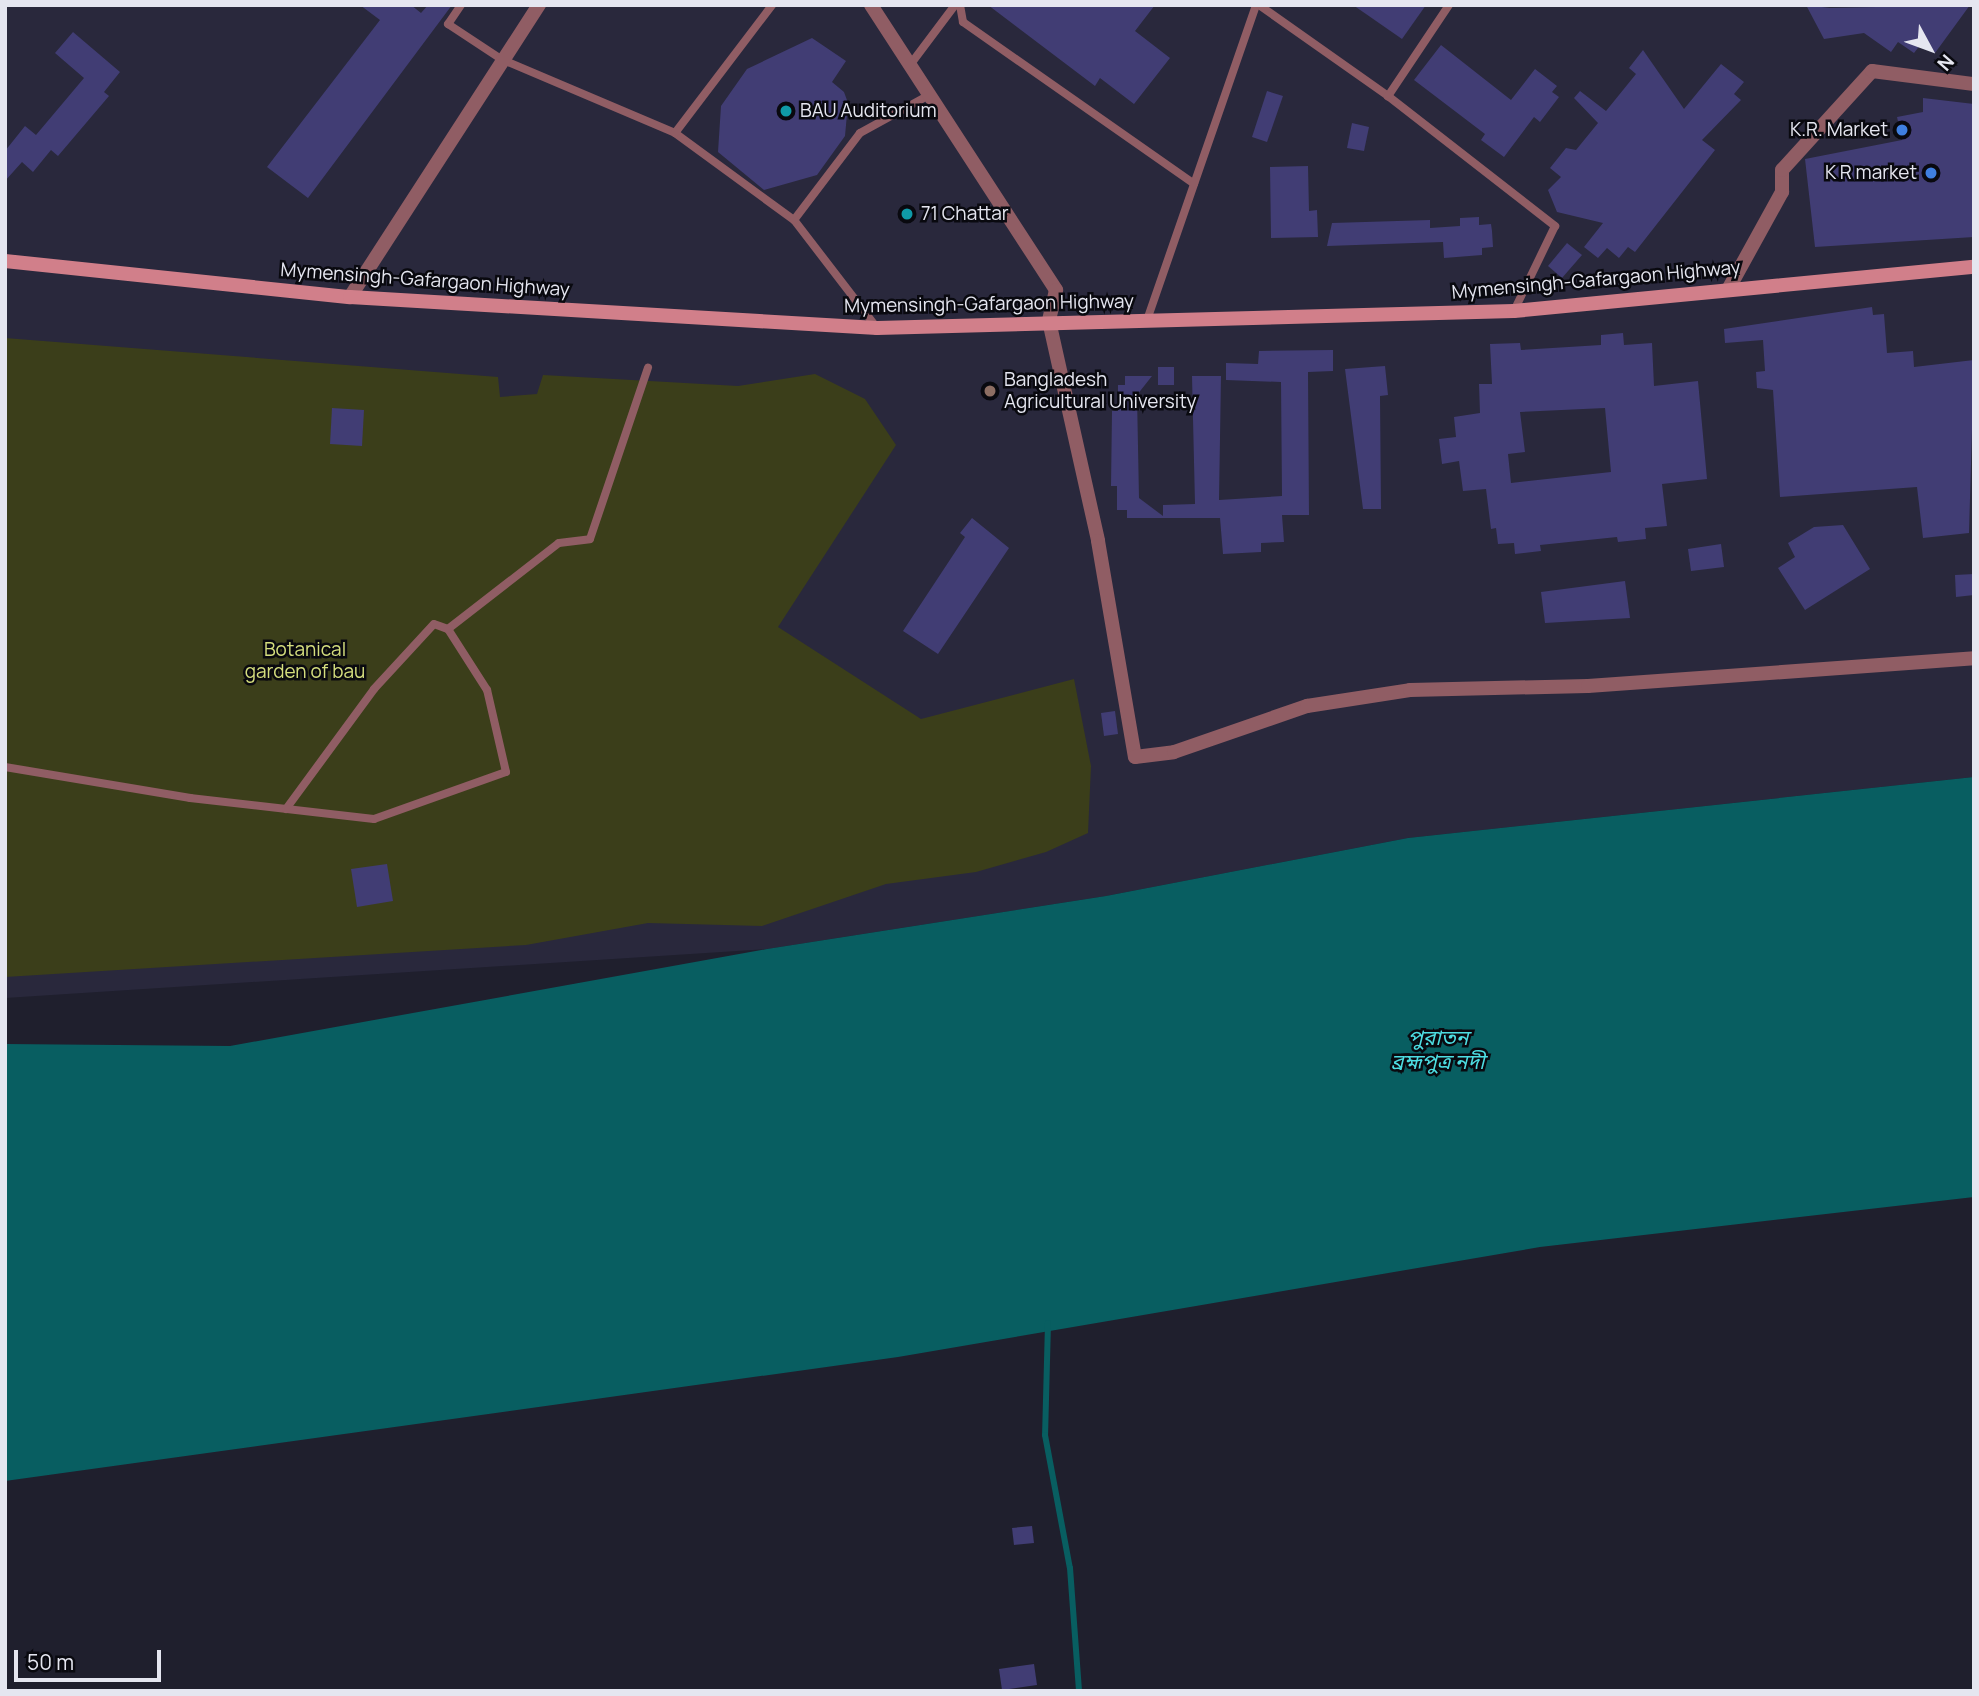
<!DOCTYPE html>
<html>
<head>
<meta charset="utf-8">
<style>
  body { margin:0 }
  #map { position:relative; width:1979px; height:1696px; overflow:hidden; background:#1f1f2d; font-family:Manrope,"Noto Sans Bengali",sans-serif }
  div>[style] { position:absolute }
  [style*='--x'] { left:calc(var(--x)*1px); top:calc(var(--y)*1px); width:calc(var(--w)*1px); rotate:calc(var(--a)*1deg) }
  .built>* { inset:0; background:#29283c }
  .green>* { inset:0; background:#3b3e1a }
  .water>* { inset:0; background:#085e61 }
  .stream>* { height:6px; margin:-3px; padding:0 3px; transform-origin:3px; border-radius:3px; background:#085e61 }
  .building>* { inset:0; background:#413d74 }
  .service>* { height:8px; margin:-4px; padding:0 4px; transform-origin:4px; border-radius:4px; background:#905d64 }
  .minor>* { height:14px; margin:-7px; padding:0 7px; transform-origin:7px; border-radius:7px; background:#905d64 }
  .secondary>* { height:14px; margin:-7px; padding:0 7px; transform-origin:7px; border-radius:7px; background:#d17f8a }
  .dots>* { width:19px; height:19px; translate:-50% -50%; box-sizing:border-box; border:4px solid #09090f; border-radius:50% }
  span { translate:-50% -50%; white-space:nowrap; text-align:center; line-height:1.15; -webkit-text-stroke:5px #09090f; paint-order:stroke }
  .poi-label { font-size:19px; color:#e5e6f0 }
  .left { translate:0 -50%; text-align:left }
  .right { translate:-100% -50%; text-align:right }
  .street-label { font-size:19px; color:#e5e6f0 }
  .park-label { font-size:19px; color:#d5de7e }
  .water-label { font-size:21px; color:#4ddde2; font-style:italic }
  .frame { position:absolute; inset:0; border:7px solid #e5e6f0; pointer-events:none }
  .north { position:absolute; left:1895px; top:14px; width:70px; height:70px; -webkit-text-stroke:5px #09090f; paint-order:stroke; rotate:131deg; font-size:19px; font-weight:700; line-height:28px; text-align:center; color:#e5e6f0 }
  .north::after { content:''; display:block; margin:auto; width:24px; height:32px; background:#e5e6f0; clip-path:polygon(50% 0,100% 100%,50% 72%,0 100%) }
  .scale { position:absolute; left:14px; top:1650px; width:147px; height:32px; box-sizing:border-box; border:4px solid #e5e6f0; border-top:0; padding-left:9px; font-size:21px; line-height:24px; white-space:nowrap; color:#e5e6f0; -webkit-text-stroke:5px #09090f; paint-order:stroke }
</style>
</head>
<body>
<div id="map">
  <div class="built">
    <div style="clip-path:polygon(5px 5px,1974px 5px,1974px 777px,1408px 838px,1106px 896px,767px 949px,5px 998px)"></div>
  </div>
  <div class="green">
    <div style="clip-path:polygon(5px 338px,498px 377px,500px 397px,537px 394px,543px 375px,738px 386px,815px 374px,865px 399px,896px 445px,778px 627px,921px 719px,1074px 679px,1091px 766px,1088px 833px,1046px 852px,976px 872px,886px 884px,762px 926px,648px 923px,526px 945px,5px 977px)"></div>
  </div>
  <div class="water">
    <div style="clip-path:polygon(1974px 777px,1974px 1197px,1540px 1247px,898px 1357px,5px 1481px,5px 1044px,230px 1046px,767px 949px,1106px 896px,1408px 838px)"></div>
  </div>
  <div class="stream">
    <div style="--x:1048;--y:1323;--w:112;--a:91.5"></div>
    <div style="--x:1045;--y:1435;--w:135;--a:79.4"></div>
    <div style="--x:1070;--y:1568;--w:123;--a:85.8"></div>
  </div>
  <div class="building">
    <div style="clip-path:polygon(360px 5px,411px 5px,421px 13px,428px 5px,452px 5px,308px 198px,267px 167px,380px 20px)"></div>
    <div style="clip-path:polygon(988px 5px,1155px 5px,1135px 31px,1170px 58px,1134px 104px,1100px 78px,1095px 86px)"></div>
    <div style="clip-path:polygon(1353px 5px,1426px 5px,1402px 39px)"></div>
    <div style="clip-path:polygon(1806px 5px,1830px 8px,1970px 5px,1935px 53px,1921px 44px,1914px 53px,1898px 42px,1891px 52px,1864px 33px,1824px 39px)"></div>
    <div style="clip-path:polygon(73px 32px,120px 72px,104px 92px,109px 96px,58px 156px,51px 150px,33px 172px,22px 162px,5px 181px,5px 151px,25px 126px,36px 135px,84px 78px,55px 53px)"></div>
    <div style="clip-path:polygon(812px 38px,846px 61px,832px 82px,844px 92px,848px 103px,845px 136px,817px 175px,764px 190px,718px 152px,721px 106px,747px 69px)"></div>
    <div style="clip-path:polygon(1441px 45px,1511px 100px,1535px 69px,1557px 86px,1552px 92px,1559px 97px,1540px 122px,1534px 117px,1504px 157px,1481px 140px,1485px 134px,1414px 80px)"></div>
    <div style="clip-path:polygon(1643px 50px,1684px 109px,1721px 64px,1744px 82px,1734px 94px,1741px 100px,1702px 140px,1715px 150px,1635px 252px,1628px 247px,1619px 258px,1607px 248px,1598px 258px,1584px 247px,1603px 223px,1557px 212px,1548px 190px,1561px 177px,1550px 168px,1566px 148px,1576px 150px,1598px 123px,1574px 98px,1580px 91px,1606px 111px,1636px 74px,1629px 68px)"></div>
    <div style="clip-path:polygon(1267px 91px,1283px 96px,1267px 142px,1252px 137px)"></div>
    <div style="clip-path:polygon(1923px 98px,1974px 104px,1974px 237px,1815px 247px,1805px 159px,1902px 140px,1897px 117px,1923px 112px)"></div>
    <div style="clip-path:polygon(1352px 123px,1369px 127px,1364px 151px,1347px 148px)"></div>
    <div style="clip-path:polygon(1308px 166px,1309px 211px,1317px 210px,1318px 237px,1271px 238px,1270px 167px)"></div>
    <div style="clip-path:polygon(1479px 217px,1479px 225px,1491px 224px,1492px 231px,1493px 247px,1482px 248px,1482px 255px,1444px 258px,1443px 242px,1327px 246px,1332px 223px,1430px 220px,1430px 228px,1460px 226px,1460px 218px)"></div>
    <div style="clip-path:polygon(1567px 243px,1582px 255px,1562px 278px,1548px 266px)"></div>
    <div style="clip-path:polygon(1872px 307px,1873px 315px,1884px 314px,1887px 353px,1913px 351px,1914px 367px,1974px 360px,1969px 533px,1923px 538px,1917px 487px,1780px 497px,1773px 390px,1757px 388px,1756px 372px,1765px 371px,1763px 340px,1725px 343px,1724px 329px)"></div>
    <div style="clip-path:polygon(evenodd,1623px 333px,1624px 345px,1652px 343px,1654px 386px,1698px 381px,1707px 479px,1662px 484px,1667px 526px,1645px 528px,1646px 539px,1618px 542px,1617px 537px,1540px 545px,1541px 551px,1515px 554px,1514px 543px,1498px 544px,1496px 528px,1491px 529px,1486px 489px,1463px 491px,1459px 461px,1442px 464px,1439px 439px,1456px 437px,1454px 417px,1480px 413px,1479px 384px,1492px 384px,1490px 344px,1520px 343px,1521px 350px,1601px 345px,1601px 335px,1623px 333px,1605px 408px,1611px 472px,1511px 483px,1508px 454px,1525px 452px,1520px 412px,1605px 408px)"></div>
    <div style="clip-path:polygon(1333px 350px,1333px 371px,1308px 372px,1309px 515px,1282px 515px,1284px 542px,1261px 543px,1261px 552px,1223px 554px,1220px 518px,1127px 518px,1127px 510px,1117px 510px,1117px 486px,1111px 486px,1112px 411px,1118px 411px,1118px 385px,1125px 385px,1125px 376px,1152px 376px,1137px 395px,1139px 498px,1163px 516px,1163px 505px,1195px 504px,1192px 376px,1221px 376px,1219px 500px,1282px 496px,1281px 382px,1226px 380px,1226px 363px,1258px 364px,1259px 351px)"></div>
    <div style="clip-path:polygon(1385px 366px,1388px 395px,1380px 396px,1381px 509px,1363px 509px,1345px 369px)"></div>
    <div style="clip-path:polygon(1158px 367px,1174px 367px,1174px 385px,1158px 385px)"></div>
    <div style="clip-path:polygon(332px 408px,364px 410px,362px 446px,330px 444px)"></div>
    <div style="clip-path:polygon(972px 518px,1009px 548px,938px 654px,903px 631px,965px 537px,960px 533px)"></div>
    <div style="clip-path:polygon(1843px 525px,1870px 569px,1805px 610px,1778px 568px,1795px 557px,1788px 543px,1814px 527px)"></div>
    <div style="clip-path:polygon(1721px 544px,1724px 567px,1691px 571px,1688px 549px)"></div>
    <div style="clip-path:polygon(1974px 574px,1974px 595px,1956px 597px,1955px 575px)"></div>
    <div style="clip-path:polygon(1625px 581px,1630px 618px,1545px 623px,1541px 592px)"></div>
    <div style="clip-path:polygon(1115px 711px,1118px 734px,1104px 736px,1101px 713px)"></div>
    <div style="clip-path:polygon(387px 864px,393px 901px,357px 907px,351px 869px)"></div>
    <div style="clip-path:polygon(1032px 1526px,1034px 1543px,1014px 1545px,1012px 1528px)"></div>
    <div style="clip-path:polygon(1034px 1664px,1037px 1685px,1002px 1690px,999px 1669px)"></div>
  </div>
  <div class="service">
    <div style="--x:461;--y:5;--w:23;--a:124"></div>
    <div style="--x:448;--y:24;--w:64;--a:33.4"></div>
    <div style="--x:501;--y:59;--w:189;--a:23"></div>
    <div style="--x:675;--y:133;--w:147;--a:36.2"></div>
    <div style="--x:960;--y:5;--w:17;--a:80"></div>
    <div style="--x:963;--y:22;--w:282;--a:35"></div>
    <div style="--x:1259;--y:5;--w:158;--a:35.2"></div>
    <div style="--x:1449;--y:5;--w:110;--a:123.8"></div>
    <div style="--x:1388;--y:96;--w:212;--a:37.9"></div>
    <div style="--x:1555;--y:226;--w:94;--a:115.8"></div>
    <div style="--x:910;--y:65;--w:75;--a:-53.1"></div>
    <div style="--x:675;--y:133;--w:161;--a:-52.8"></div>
    <div style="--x:1147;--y:320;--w:333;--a:-70.9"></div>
    <div style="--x:877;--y:328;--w:136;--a:-127.5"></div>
    <div style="--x:794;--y:220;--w:109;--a:-52.8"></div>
    <div style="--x:860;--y:133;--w:79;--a:-28.8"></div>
    <div style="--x:5;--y:767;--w:188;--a:9.5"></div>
    <div style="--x:190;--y:798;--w:185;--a:6.5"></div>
    <div style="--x:374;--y:819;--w:140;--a:-19.6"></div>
    <div style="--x:506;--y:772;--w:84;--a:-103"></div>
    <div style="--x:487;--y:690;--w:72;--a:-122.6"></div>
    <div style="--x:448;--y:629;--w:140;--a:-37.8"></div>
    <div style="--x:559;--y:543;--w:31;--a:-7"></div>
    <div style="--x:590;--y:539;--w:181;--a:-71.3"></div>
    <div style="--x:286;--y:809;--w:149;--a:-53.7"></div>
    <div style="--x:374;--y:689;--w:88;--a:-47.3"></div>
    <div style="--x:434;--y:624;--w:15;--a:20"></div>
  </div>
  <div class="minor">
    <div style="--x:871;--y:5;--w:340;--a:57"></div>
    <div style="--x:1056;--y:290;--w:32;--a:103"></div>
    <div style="--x:1049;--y:321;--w:225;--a:77.4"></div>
    <div style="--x:1098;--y:541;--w:219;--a:80.3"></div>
    <div style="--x:1135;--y:757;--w:39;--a:-7"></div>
    <div style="--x:1174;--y:752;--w:141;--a:-19.1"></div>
    <div style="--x:1307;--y:706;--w:104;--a:-8.8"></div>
    <div style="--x:1410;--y:690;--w:178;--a:-1.3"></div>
    <div style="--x:1588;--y:686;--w:387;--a:-4.1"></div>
    <div style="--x:1729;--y:288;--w:110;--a:-61.1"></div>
    <div style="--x:1782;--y:192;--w:22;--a:-90"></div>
    <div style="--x:1782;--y:170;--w:134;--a:-47.7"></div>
    <div style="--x:1872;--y:71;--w:103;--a:7.3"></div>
    <div style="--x:350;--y:297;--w:348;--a:-57.1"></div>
  </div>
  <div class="secondary">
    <div style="--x:5;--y:261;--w:347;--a:6"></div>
    <div style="--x:350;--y:297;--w:528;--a:3.37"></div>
    <div style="--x:877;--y:328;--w:637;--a:-1.53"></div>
    <div style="--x:1514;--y:311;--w:462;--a:-5.5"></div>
  </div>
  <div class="dots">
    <div style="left:786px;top:111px;background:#0f9aa8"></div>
    <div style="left:1902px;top:130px;background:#3f7fe0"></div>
    <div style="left:1931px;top:173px;background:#3f7fe0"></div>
    <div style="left:907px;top:214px;background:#0f9aa8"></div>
    <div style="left:990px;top:391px;background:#8d6e63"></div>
  </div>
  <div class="poi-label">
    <span class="left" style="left:800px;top:111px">BAU Auditorium</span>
    <span class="right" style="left:1888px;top:130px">K.R. Market</span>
    <span class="right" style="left:1917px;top:173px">K R market</span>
    <span class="left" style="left:921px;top:214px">71 Chattar</span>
    <span class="left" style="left:1004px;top:391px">Bangladesh<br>Agricultural University</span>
  </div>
  <div class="street-label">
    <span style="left:425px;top:280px;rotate:4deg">Mymensingh-Gafargaon Highway</span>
    <span style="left:1596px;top:280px;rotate:-5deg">Mymensingh-Gafargaon Highway</span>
    <span style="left:989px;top:304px;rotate:-1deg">Mymensingh-Gafargaon Highway</span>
  </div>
  <div class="park-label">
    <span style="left:305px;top:661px">Botanical<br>garden of bau</span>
  </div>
  <div class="water-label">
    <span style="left:1438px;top:1049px">পুরাতন<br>ব্রহ্মপুত্র নদী</span>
  </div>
  <div class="frame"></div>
  <div class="north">N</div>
  <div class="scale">50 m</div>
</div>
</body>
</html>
